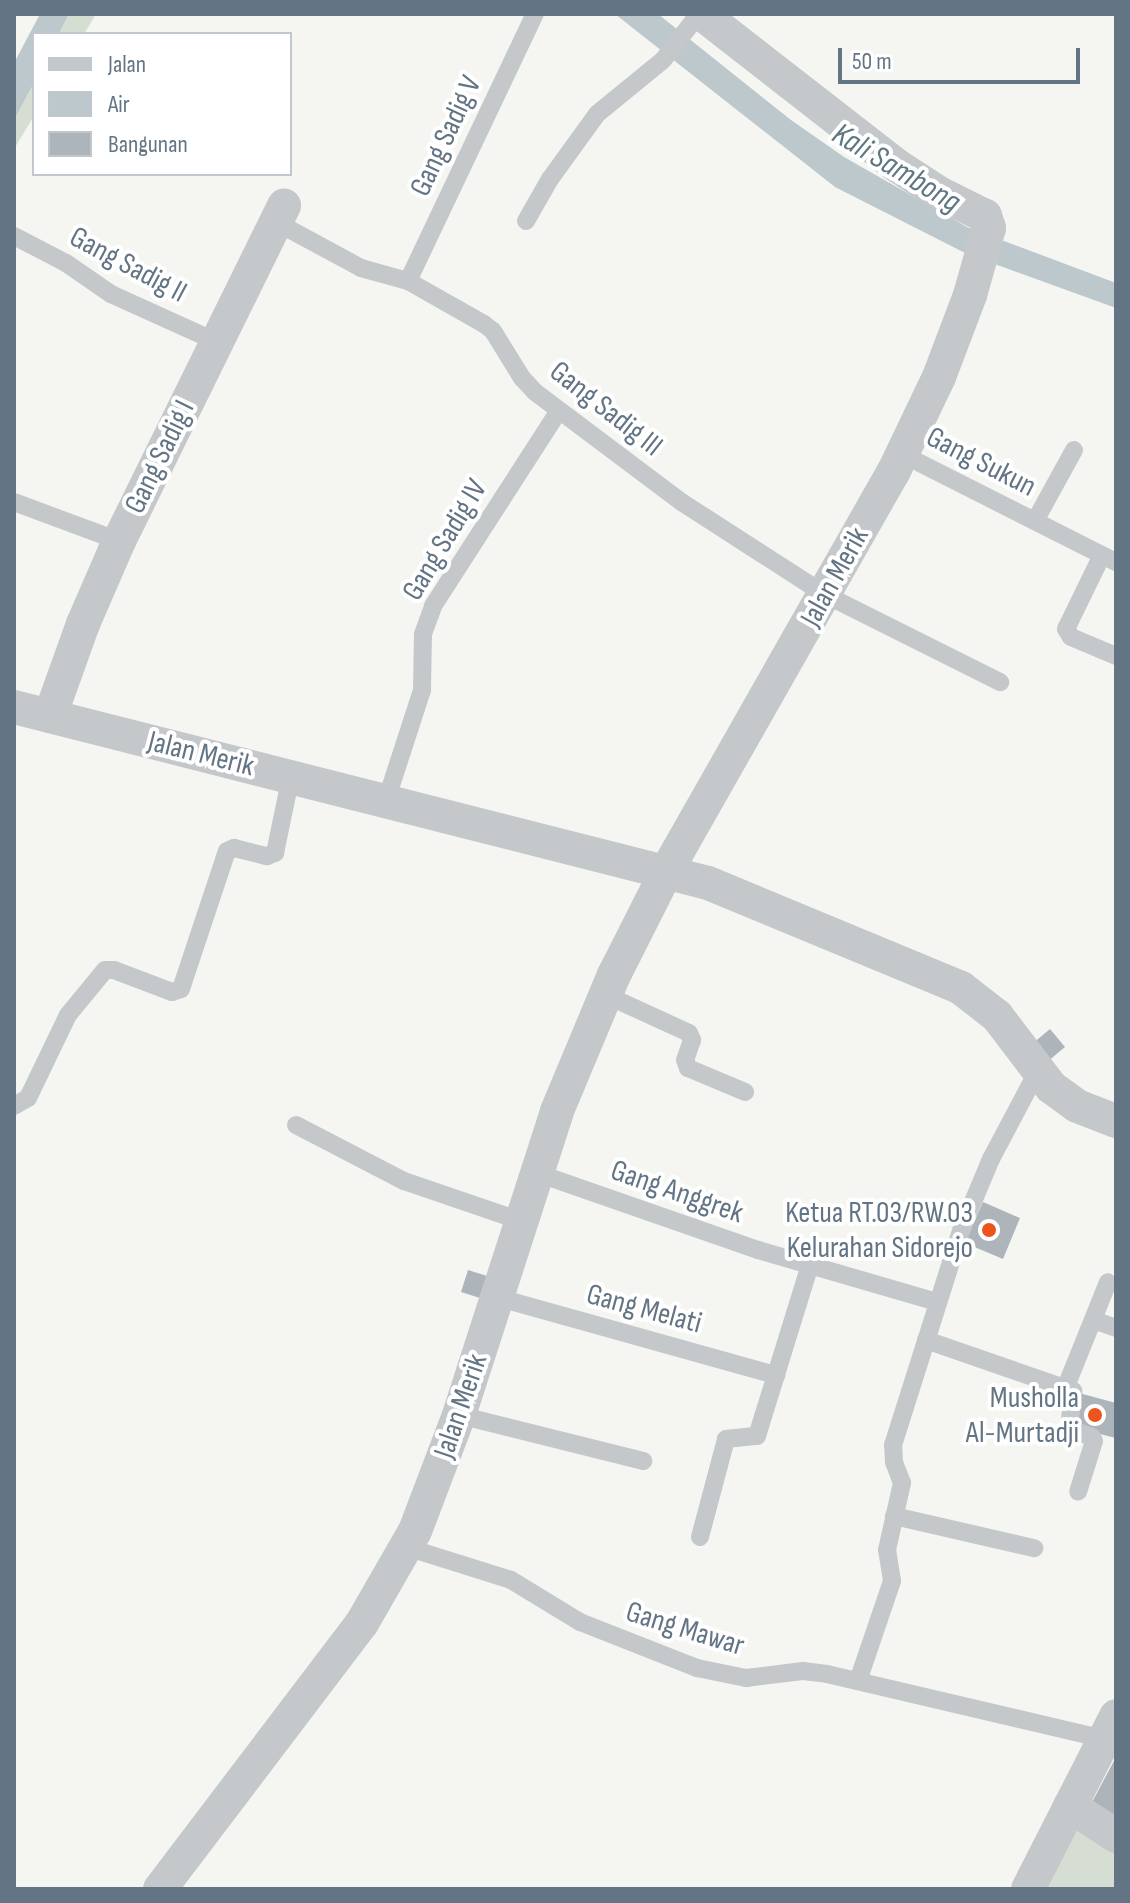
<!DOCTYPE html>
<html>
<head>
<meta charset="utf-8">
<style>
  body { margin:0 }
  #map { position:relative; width:1130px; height:1903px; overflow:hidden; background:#f5f6f1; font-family:"Sofia Sans Condensed",sans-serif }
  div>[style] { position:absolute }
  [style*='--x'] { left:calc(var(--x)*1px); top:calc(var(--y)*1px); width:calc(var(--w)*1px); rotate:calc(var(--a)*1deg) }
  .green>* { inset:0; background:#d6ddd2 }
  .water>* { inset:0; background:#bdc8cd }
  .building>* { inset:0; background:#adb4ba }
  .lane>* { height:18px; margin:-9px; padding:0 9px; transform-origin:9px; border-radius:9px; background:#c5c8cb }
  .street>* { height:34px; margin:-17px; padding:0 17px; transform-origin:17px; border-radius:17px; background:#c5c8cb }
  .dots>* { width:22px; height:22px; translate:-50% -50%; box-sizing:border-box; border:4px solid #fff; border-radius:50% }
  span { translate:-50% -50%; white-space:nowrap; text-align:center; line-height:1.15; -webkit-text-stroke:8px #fff; paint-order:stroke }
  .street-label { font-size:30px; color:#637484 }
  .poi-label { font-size:30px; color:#637484 }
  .right { translate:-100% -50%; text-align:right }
  .water-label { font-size:32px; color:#5f7781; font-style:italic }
  .frame { position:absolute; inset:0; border:16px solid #637484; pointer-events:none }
  .legend { position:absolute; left:32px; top:32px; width:260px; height:144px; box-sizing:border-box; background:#fff; border:2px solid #c1c7ce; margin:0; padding:10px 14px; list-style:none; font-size:24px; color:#637484 }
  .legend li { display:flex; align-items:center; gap:16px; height:40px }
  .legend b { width:40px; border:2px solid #c1c7ce }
  .scale { position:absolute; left:838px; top:48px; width:242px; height:36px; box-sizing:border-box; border:4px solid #637484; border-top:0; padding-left:10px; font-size:24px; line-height:28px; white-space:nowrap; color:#637484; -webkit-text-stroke:6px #fff; paint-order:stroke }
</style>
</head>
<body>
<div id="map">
  <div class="green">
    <div style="clip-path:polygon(69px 14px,96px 14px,84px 34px,59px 34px)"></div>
    <div style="clip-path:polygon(34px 83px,34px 116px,14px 149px,14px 120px)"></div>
    <div style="clip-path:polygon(1074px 1828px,1116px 1852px,1116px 1889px,1042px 1889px)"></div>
  </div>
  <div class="water">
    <div style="clip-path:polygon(40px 14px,69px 14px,59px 34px,34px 34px,34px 83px,14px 120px,14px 63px)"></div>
    <div style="clip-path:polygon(615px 14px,658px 14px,791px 120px,844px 157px,967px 227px,1116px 283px,1116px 308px,967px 254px,835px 187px)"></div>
  </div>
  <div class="building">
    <div style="clip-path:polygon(1050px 1029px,1065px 1047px,1047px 1062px,1032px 1044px)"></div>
    <div style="clip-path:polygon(983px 1202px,1020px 1218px,1003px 1259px,965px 1243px)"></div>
    <div style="clip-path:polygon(468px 1270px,490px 1277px,483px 1299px,461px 1292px)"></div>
    <div style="clip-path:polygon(1079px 1393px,1116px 1403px,1116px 1438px,1071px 1427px)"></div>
    <div style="clip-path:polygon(1116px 1757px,1116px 1819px,1090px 1806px)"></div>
  </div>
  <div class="lane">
    <div style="--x:526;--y:221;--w:48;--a:-60.3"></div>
    <div style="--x:550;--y:179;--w:80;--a:-54.1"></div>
    <div style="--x:597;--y:114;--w:85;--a:-39.3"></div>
    <div style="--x:663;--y:60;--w:58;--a:-52"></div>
    <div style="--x:276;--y:222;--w:97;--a:28.4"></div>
    <div style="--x:361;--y:268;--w:49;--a:15.5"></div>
    <div style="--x:408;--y:281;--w:87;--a:29.5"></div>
    <div style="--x:484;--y:324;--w:11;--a:38"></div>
    <div style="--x:493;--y:331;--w:55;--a:58.3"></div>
    <div style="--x:522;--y:378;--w:19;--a:47"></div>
    <div style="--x:535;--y:392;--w:185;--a:36.9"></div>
    <div style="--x:683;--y:503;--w:170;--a:32.8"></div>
    <div style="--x:826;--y:595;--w:195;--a:26.6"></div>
    <div style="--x:14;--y:236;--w:59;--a:27.4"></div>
    <div style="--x:66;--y:263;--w:55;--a:34.6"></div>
    <div style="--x:111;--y:294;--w:116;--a:24.4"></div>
    <div style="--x:408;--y:281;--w:296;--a:-64.6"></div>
    <div style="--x:902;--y:454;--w:240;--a:26.8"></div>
    <div style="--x:14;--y:502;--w:112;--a:20.4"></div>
    <div style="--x:1035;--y:521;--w:81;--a:-61.2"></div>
    <div style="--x:1102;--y:555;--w:82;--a:115.9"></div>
    <div style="--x:1066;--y:629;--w:9;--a:58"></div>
    <div style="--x:1071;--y:637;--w:49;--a:22.9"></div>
    <div style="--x:386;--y:801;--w:117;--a:-72"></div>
    <div style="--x:422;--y:690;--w:56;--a:-89"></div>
    <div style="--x:423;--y:634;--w:30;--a:-70"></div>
    <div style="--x:433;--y:606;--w:231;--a:-57.2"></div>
    <div style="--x:606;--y:995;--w:91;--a:24.6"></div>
    <div style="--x:689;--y:1033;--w:8;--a:67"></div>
    <div style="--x:692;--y:1040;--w:21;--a:109"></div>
    <div style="--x:685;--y:1060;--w:9;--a:69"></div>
    <div style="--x:688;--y:1068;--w:62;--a:22.8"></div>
    <div style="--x:14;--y:1106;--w:16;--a:-30"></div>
    <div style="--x:28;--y:1098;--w:92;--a:-64.3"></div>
    <div style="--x:68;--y:1015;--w:58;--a:-50.6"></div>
    <div style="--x:105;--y:970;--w:9;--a:0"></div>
    <div style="--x:114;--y:970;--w:62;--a:20.8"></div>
    <div style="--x:172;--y:992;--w:9;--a:-18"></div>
    <div style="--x:181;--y:989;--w:145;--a:-71.6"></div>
    <div style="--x:227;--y:851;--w:8;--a:-23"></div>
    <div style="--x:234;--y:848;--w:34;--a:14"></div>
    <div style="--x:267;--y:856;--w:9;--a:-21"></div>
    <div style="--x:275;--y:853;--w:79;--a:-78.3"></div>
    <div style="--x:296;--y:1125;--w:122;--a:27.4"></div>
    <div style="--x:404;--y:1181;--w:124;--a:18.9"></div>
    <div style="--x:537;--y:1173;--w:234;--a:19.2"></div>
    <div style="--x:758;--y:1250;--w:186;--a:16.2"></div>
    <div style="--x:496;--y:1297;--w:291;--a:15.6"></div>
    <div style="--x:1093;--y:1320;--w:24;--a:19"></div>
    <div style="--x:926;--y:1340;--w:156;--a:19.1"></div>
    <div style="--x:1073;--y:1391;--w:38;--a:96"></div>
    <div style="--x:1069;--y:1429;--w:24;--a:19"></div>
    <div style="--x:1092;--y:1437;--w:4;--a:63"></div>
    <div style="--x:1094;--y:1441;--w:53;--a:107.4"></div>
    <div style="--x:1065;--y:1389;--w:115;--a:-68.1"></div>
    <div style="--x:459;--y:1415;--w:190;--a:14"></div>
    <div style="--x:894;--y:1516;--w:144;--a:12.9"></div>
    <div style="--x:700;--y:1537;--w:101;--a:-75.1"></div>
    <div style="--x:726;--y:1439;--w:31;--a:-6"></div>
    <div style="--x:757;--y:1436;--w:179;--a:-72.8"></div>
    <div style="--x:406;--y:1547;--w:110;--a:17.4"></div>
    <div style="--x:511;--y:1580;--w:81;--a:31.3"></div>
    <div style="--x:580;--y:1622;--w:126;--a:21.5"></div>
    <div style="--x:697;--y:1668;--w:50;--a:11.5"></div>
    <div style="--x:746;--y:1678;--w:57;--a:-7"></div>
    <div style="--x:803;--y:1671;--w:24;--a:7"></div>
    <div style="--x:827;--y:1674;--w:285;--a:13.2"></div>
    <div style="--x:858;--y:1681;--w:106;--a:-71.2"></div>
    <div style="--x:892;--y:1581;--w:31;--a:-99"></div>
    <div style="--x:887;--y:1550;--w:69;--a:-77.4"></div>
    <div style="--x:902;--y:1483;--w:22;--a:-111"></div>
    <div style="--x:894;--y:1462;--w:17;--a:-93"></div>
    <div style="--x:893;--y:1445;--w:228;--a:-72.4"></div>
    <div style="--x:962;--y:1228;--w:75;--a:-67.2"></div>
    <div style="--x:991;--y:1159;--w:98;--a:-62.1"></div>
  </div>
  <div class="street">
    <div style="--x:14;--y:707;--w:716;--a:14.23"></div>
    <div style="--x:708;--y:883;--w:274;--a:22.5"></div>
    <div style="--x:961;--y:988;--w:46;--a:37.9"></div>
    <div style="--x:997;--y:1016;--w:89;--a:52.7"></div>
    <div style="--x:1051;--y:1087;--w:32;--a:36"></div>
    <div style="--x:1077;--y:1106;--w:42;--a:21"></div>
    <div style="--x:50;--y:716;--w:98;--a:-70.3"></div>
    <div style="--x:83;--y:624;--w:90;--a:-66.6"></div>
    <div style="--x:119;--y:541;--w:374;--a:-63.8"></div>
    <div style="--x:1070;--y:1806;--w:55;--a:33.1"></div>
    <div style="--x:160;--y:1889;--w:334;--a:-52.8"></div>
    <div style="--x:362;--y:1623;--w:106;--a:-60.1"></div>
    <div style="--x:415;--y:1531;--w:124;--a:-69.2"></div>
    <div style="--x:459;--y:1415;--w:319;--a:-72.1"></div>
    <div style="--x:557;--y:1111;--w:147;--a:-67.3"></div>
    <div style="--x:614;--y:975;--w:115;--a:-63.2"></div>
    <div style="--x:666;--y:872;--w:459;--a:-60.4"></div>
    <div style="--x:893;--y:473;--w:106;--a:-64.4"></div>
    <div style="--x:939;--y:377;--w:88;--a:-69.3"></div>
    <div style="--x:970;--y:295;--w:70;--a:-74.2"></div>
    <div style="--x:989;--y:228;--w:13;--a:-108"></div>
    <div style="--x:985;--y:216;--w:51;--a:-153.4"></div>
    <div style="--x:939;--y:193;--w:51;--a:-146.9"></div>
    <div style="--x:896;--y:165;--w:246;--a:-142.1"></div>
    <div style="--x:1028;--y:1889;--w:194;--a:-63"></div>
  </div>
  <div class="dots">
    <div style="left:989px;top:1230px;background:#eb541c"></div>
    <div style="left:1095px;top:1415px;background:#eb541c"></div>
  </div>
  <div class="street-label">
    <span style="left:446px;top:136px;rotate:-65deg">Gang Sadig V</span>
    <span style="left:128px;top:265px;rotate:28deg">Gang Sadig II</span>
    <span style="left:606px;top:409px;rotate:38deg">Gang Sadig III</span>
    <span style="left:160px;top:457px;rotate:-64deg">Gang Sadig I</span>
    <span style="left:981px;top:462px;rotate:27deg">Gang Sukun</span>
    <span style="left:445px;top:540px;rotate:-59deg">Gang Sadig IV</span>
    <span style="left:835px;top:577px;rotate:-61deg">Jalan Merik</span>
    <span style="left:201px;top:754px;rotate:14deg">Jalan Merik</span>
    <span style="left:677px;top:1192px;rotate:19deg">Gang Anggrek</span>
    <span style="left:644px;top:1309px;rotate:15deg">Gang Melati</span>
    <span style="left:461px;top:1406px;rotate:-71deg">Jalan Merik</span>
    <span style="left:685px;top:1629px;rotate:17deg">Gang Mawar</span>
  </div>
  <div class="poi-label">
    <span class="right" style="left:973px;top:1230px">Ketua RT.03/RW.03<br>Kelurahan Sidorejo</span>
    <span class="right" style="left:1079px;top:1415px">Musholla<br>Al-Murtadji</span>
  </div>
  <div class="water-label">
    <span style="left:896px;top:169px;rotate:31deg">Kali Sambong</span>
  </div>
  <div class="frame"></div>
  <ul class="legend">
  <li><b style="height:10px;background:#c5c8cb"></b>Jalan</li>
  <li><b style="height:22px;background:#bdc8cd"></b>Air</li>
  <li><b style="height:22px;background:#adb4ba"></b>Bangunan</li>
  </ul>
  <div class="scale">50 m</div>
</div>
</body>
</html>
